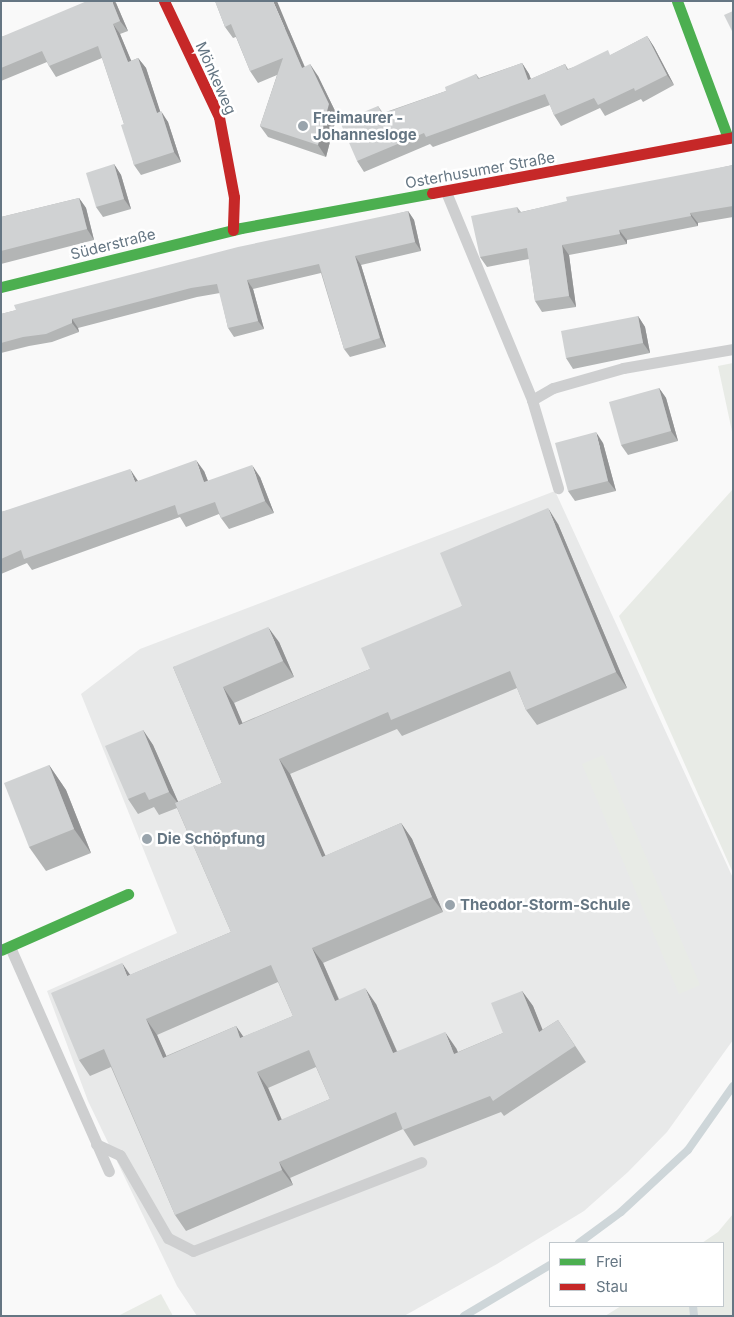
<!DOCTYPE html>
<html>
<head>
<meta charset="utf-8">
<style>
  body { margin:0 }
  #map { position:relative; width:734px; height:1317px; overflow:hidden; background:#f9f9f9; font-family:Inter,sans-serif }
  div>[style] { position:absolute }
  [style*='--x'] { left:calc(var(--x)*1px); top:calc(var(--y)*1px); width:calc(var(--w)*1px); rotate:calc(var(--a)*1deg) }
  .built>* { inset:0; background:#e8e9e9 }
  .green>* { inset:0; background:#e8ebe6 }
  .stream>* { height:8px; margin:-4px; padding:0 4px; transform-origin:4px; border-radius:4px; background:#ced6d9 }
  .lane>* { height:11px; margin:-5.5px; padding:0 5.5px; transform-origin:5.5px; border-radius:5.5px; background:#cecfd0 }
  .fast>* { height:11px; margin:-5.5px; padding:0 5.5px; transform-origin:5.5px; border-radius:5.5px; background:#4caf50 }
  .jam>* { height:11px; margin:-5.5px; padding:0 5.5px; transform-origin:5.5px; border-radius:5.5px; background:#c62828 }
  .wall>* { inset:0; background:#b3b5b5 }
  .shaded-wall>* { inset:0; background:#929394 }
  .building>* { inset:0; background:#d0d2d3 }
  .dots>* { width:14px; height:14px; translate:-50% -50%; box-sizing:border-box; border:2px solid #fff; border-radius:50% }
  span { translate:-50% -50%; white-space:nowrap; text-align:center; line-height:1.15; -webkit-text-stroke:5px #fff; paint-order:stroke }
  .street-label { font-size:15px; color:#657683 }
  .poi-label { font-size:15px; color:#657683; font-weight:700 }
  .left { translate:0 -50%; text-align:left }
  .frame { position:absolute; inset:0; border:2px solid #657683; pointer-events:none }
  .legend { position:absolute; left:549px; top:1242px; width:175px; height:65px; box-sizing:border-box; background:#fff; border:1px solid #c1c8cd; margin:0; padding:6px 9px; list-style:none; font-size:15px; color:#657683 }
  .legend li { display:flex; align-items:center; gap:10px; height:25px }
  .legend b { width:25px; border:1px solid #c1c8cd }
</style>
</head>
<body>
<div id="map">
  <div class="built">
    <div style="clip-path:polygon(555px 491px,733px 878px,733px 1040px,667px 1132px,628px 1172px,584px 1211px,497px 1264px,404px 1316px,197px 1316px,177px 1286px,88px 1101px,47px 991px,177px 933px,81px 694px,140px 649px)"></div>
  </div>
  <div class="green">
    <div style="clip-path:polygon(733px 363px,733px 436px,718px 366px)"></div>
    <div style="clip-path:polygon(733px 489px,733px 873px,619px 616px)"></div>
    <div style="clip-path:polygon(603px 755px,700px 985px,679px 994px,582px 764px)"></div>
    <div style="clip-path:polygon(733px 1214px,733px 1316px,605px 1316px,621px 1306px,723px 1306px,723px 1243px,702px 1243px,718px 1232px)"></div>
    <div style="clip-path:polygon(161px 1294px,173px 1316px,118px 1316px)"></div>
  </div>
  <div class="stream">
    <div style="--x:579;--y:1243;--w:52;--a:-36.4"></div>
    <div style="--x:621;--y:1212;--w:91;--a:-42.8"></div>
    <div style="--x:688;--y:1150;--w:78;--a:-54.9"></div>
    <div style="--x:693;--y:1306;--w:10;--a:84"></div>
    <div style="--x:464;--y:1316;--w:100;--a:-30.7"></div>
  </div>
  <div class="lane">
    <div style="--x:446;--y:192;--w:225;--a:67.5"></div>
    <div style="--x:532;--y:400;--w:92;--a:73.5"></div>
    <div style="--x:532;--y:400;--w:24;--a:-30"></div>
    <div style="--x:553;--y:388;--w:73;--a:-15.9"></div>
    <div style="--x:623;--y:368;--w:112;--a:-9.8"></div>
    <div style="--x:10;--y:947;--w:245;--a:66.2"></div>
    <div style="--x:96;--y:1144;--w:26;--a:25"></div>
    <div style="--x:120;--y:1155;--w:96;--a:60"></div>
    <div style="--x:168;--y:1238;--w:28;--a:27"></div>
    <div style="--x:193;--y:1251;--w:245;--a:-21.3"></div>
  </div>
  <div class="fast">
    <div style="--x:677;--y:1;--w:146;--a:69.6"></div>
    <div style="--x:1;--y:287;--w:247;--a:-13.8"></div>
    <div style="--x:241;--y:228;--w:194;--a:-10.4"></div>
    <div style="--x:1;--y:950;--w:139;--a:-23.8"></div>
  </div>
  <div class="jam">
    <div style="--x:164;--y:1;--w:128;--a:64.6"></div>
    <div style="--x:219;--y:117;--w:81;--a:79.4"></div>
    <div style="--x:234;--y:197;--w:33;--a:92"></div>
    <div style="--x:432;--y:193;--w:306;--a:-10.5"></div>
  </div>
  <div class="wall">
    <div style="clip-path:polygon(215px 1px,289px 30px,305px 67px,318px 76px,337px 115px,326px 157px,268px 137px,260px 126px,277px 75px,258px 83px,250px 71px,236px 37px,233px 38px,225px 27px)"></div>
    <div style="clip-path:polygon(116px 3px,128px 31px,120px 34px,131px 61px,138px 58px,146px 68px,160px 112px,168px 122px,181px 162px,141px 175px,134px 165px,124px 124px,102px 58px,56px 77px,49px 66px,47px 62px,1px 81px,1px 37px)"></div>
    <div style="clip-path:polygon(647px 36px,654px 47px,674px 85px,643px 102px,641px 99px,605px 116px,600px 108px,561px 126px,554px 115px,550px 105px,433px 147px,430px 144px,364px 172px,357px 161px,378px 106px,383px 113px,446px 91px,476px 74px,479px 78px,522px 63px,529px 74px,531px 79px,565px 64px,568px 69px,611px 55px)"></div>
    <div style="clip-path:polygon(114px 164px,121px 175px,131px 209px,103px 217px,96px 207px)"></div>
    <div style="clip-path:polygon(733px 165px,733px 217px,698px 223px,698px 226px,627px 240px,627px 244px,569px 255px,576px 307px,542px 312px,535px 301px,529px 259px,487px 267px,480px 257px,517px 207px,521px 212px)"></div>
    <div style="clip-path:polygon(79px 198px,86px 208px,94px 240px,1px 264px,1px 217px)"></div>
    <div style="clip-path:polygon(408px 211px,414px 220px,421px 251px,361px 265px,386px 347px,350px 357px,344px 349px,321px 273px,253px 289px,264px 329px,234px 337px,228px 328px,220px 293px,197px 297px,78px 328px,79px 332px,52px 342px,29px 346px,1px 353px,1px 314px)"></div>
    <div style="clip-path:polygon(638px 316px,645px 327px,650px 353px,573px 369px,566px 358px)"></div>
    <div style="clip-path:polygon(659px 388px,666px 398px,678px 441px,628px 455px,621px 445px)"></div>
    <div style="clip-path:polygon(603px 443px,616px 491px,575px 501px,568px 491px)"></div>
    <div style="clip-path:polygon(204px 471px,208px 481px,260px 477px,274px 513px,229px 529px,221px 518px,219px 514px,186px 527px,180px 517px,32px 570px,27px 563px,1px 574px,1px 512px,138px 481px)"></div>
    <div style="clip-path:polygon(evenodd,558px 524px,627px 688px,537px 725px,526px 710px,517px 688px,402px 736px,397px 729px,290px 774px,325px 856px,401px 823px,412px 839px,443px 912px,323px 963px,339px 999px,376px 1004px,397px 1051px,456px 1048px,458px 1052px,503px 1033px,522px 991px,533px 1006px,542px 1030px,558px 1020px,586px 1062px,504px 1116px,501px 1112px,414px 1146px,403px 1129px,290px 1178px,293px 1185px,186px 1231px,175px 1215px,111px 1067px,90px 1076px,79px 1060px,130px 975px,231px 932px,177px 808px,159px 815px,154px 807px,138px 814px,128px 799px,143px 730px,153px 745px,178px 802px,222px 783px,173px 667px,279px 642px,294px 677px,234px 703px,242px 723px,370px 669px,462px 606px,558px 524px,278px 982px,293px 1016px,243px 1037px,236px 1026px,166px 1056px,157px 1035px,278px 982px,558px 524px,316px 1067px,330px 1099px,282px 1120px,268px 1088px,316px 1067px)"></div>
    <div style="clip-path:polygon(49px 765px,66px 790px,91px 853px,46px 871px,29px 847px)"></div>
  </div>
  <div class="shaded-wall">
    <div style="clip-path:polygon(112px 1px,115px 1px,116px 3px,128px 31px,120px 21px)"></div>
    <div style="clip-path:polygon(273px 1px,277px 1px,289px 30px,310px 80px,302px 68px)"></div>
    <div style="clip-path:polygon(113px 24px,120px 34px,136px 72px,128px 62px)"></div>
    <div style="clip-path:polygon(647px 36px,654px 47px,674px 85px,667px 75px)"></div>
    <div style="clip-path:polygon(138px 58px,146px 68px,164px 123px,157px 113px)"></div>
    <div style="clip-path:polygon(522px 63px,529px 74px,535px 91px,528px 80px)"></div>
    <div style="clip-path:polygon(310px 64px,318px 76px,337px 115px,326px 157px,318px 145px)"></div>
    <div style="clip-path:polygon(161px 111px,168px 122px,181px 162px,174px 152px)"></div>
    <div style="clip-path:polygon(114px 164px,121px 175px,131px 209px,124px 199px)"></div>
    <div style="clip-path:polygon(79px 198px,86px 208px,94px 240px,87px 229px)"></div>
    <div style="clip-path:polygon(408px 211px,414px 220px,421px 251px,415px 242px)"></div>
    <div style="clip-path:polygon(690px 213px,698px 223px,698px 226px,691px 216px)"></div>
    <div style="clip-path:polygon(619px 230px,627px 240px,627px 244px,620px 234px)"></div>
    <div style="clip-path:polygon(562px 245px,569px 255px,576px 307px,569px 296px)"></div>
    <div style="clip-path:polygon(355px 256px,361px 265px,386px 347px,380px 338px)"></div>
    <div style="clip-path:polygon(247px 280px,253px 289px,264px 329px,258px 321px)"></div>
    <div style="clip-path:polygon(638px 316px,645px 327px,650px 353px,643px 343px)"></div>
    <div style="clip-path:polygon(72px 319px,78px 328px,79px 332px,72px 323px)"></div>
    <div style="clip-path:polygon(659px 388px,666px 398px,678px 441px,671px 431px)"></div>
    <div style="clip-path:polygon(596px 432px,603px 443px,616px 491px,608px 481px)"></div>
    <div style="clip-path:polygon(196px 460px,204px 471px,213px 494px,204px 482px)"></div>
    <div style="clip-path:polygon(252px 465px,260px 477px,274px 513px,265px 501px)"></div>
    <div style="clip-path:polygon(130px 469px,138px 481px,135px 482px)"></div>
    <div style="clip-path:polygon(548px 508px,558px 524px,627px 688px,616px 672px)"></div>
    <div style="clip-path:polygon(268px 627px,279px 642px,294px 677px,283px 661px)"></div>
    <div style="clip-path:polygon(223px 687px,234px 703px,250px 741px,239px 725px)"></div>
    <div style="clip-path:polygon(143px 730px,153px 745px,180px 806px,169px 792px)"></div>
    <div style="clip-path:polygon(279px 759px,290px 774px,333px 873px,322px 857px)"></div>
    <div style="clip-path:polygon(49px 765px,66px 790px,91px 853px,74px 829px)"></div>
    <div style="clip-path:polygon(401px 823px,412px 839px,443px 912px,432px 897px)"></div>
    <div style="clip-path:polygon(312px 948px,323px 963px,346px 1017px,335px 1001px)"></div>
    <div style="clip-path:polygon(122px 963px,133px 979px,127px 976px)"></div>
    <div style="clip-path:polygon(365px 988px,376px 1004px,404px 1068px,393px 1053px)"></div>
    <div style="clip-path:polygon(522px 991px,533px 1006px,550px 1048px,539px 1032px)"></div>
    <div style="clip-path:polygon(146px 1019px,157px 1035px,174px 1073px,163px 1058px)"></div>
    <div style="clip-path:polygon(236px 1026px,247px 1042px,240px 1038px)"></div>
    <div style="clip-path:polygon(445px 1032px,456px 1048px,465px 1070px,454px 1054px)"></div>
    <div style="clip-path:polygon(257px 1072px,268px 1088px,289px 1137px,278px 1121px)"></div>
    <div style="clip-path:polygon(279px 1162px,290px 1178px,293px 1185px,282px 1170px)"></div>
  </div>
  <div class="building">
    <div style="clip-path:polygon(87px 1px,112px 1px,120px 21px,113px 24px,128px 62px,138px 58px,157px 113px,161px 111px,174px 152px,134px 165px,121px 125px,124px 124px,98px 46px,49px 66px,42px 51px,1px 68px,1px 37px)"></div>
    <div style="clip-path:polygon(215px 1px,273px 1px,302px 68px,310px 64px,329px 104px,318px 145px,260px 126px,283px 58px,250px 71px,231px 24px,225px 27px)"></div>
    <div style="clip-path:polygon(733px 11px,733px 33px,724px 15px)"></div>
    <div style="clip-path:polygon(647px 36px,667px 75px,635px 91px,634px 88px,598px 105px,594px 98px,554px 115px,545px 94px,426px 137px,424px 133px,357px 161px,340px 122px,378px 106px,382px 114px,446px 91px,445px 87px,476px 74px,478px 79px,522px 63px,528px 80px,565px 64px,567px 70px,608px 50px,610px 55px)"></div>
    <div style="clip-path:polygon(114px 164px,124px 199px,96px 207px,86px 173px)"></div>
    <div style="clip-path:polygon(733px 165px,733px 206px,690px 213px,691px 216px,619px 230px,620px 234px,562px 245px,569px 296px,535px 301px,527px 248px,480px 257px,471px 216px,517px 207px,518px 213px,567px 201px,566px 197px)"></div>
    <div style="clip-path:polygon(79px 198px,87px 229px,1px 251px,1px 217px)"></div>
    <div style="clip-path:polygon(408px 211px,415px 242px,355px 256px,380px 338px,344px 349px,319px 264px,247px 280px,258px 321px,228px 328px,217px 284px,191px 288px,72px 319px,72px 323px,46px 334px,23px 337px,1px 343px,1px 314px,16px 310px,14px 305px,238px 247px)"></div>
    <div style="clip-path:polygon(638px 316px,643px 343px,566px 358px,561px 331px)"></div>
    <div style="clip-path:polygon(659px 388px,671px 431px,621px 445px,609px 402px)"></div>
    <div style="clip-path:polygon(596px 432px,608px 481px,568px 491px,555px 443px)"></div>
    <div style="clip-path:polygon(196px 460px,204px 482px,252px 465px,265px 501px,221px 518px,215px 502px,178px 515px,175px 505px,24px 559px,21px 550px,1px 559px,1px 512px,130px 469px,135px 482px)"></div>
    <div style="clip-path:polygon(evenodd,548px 508px,616px 672px,526px 710px,510px 671px,391px 720px,388px 712px,279px 759px,322px 857px,401px 823px,432px 897px,312px 948px,335px 1001px,365px 988px,393px 1053px,445px 1032px,454px 1054px,503px 1033px,491px 1003px,522px 991px,539px 1032px,558px 1020px,575px 1046px,493px 1101px,490px 1096px,403px 1130px,396px 1112px,279px 1162px,282px 1170px,175px 1215px,104px 1049px,79px 1060px,51px 993px,122px 963px,127px 976px,231px 932px,175px 803px,222px 783px,173px 667px,268px 627px,283px 661px,223px 687px,239px 725px,370px 669px,361px 648px,462px 606px,440px 553px,548px 508px,271px 965px,293px 1016px,240px 1038px,236px 1026px,163px 1058px,146px 1019px,271px 965px,548px 508px,309px 1050px,330px 1099px,278px 1121px,257px 1072px,309px 1050px)"></div>
    <div style="clip-path:polygon(143px 730px,169px 792px,149px 800px,145px 792px,128px 799px,105px 746px)"></div>
    <div style="clip-path:polygon(49px 765px,74px 829px,29px 847px,4px 783px)"></div>
  </div>
  <div class="dots">
    <div style="left:303px;top:126px;background:#99a4ac"></div>
    <div style="left:147px;top:839px;background:#99a4ac"></div>
    <div style="left:450px;top:905px;background:#99a4ac"></div>
  </div>
  <div class="street-label">
    <span style="left:216px;top:78px;rotate:66deg">Mönkeweg</span>
    <span style="left:480px;top:170px;rotate:-10deg">Osterhusumer Straße</span>
    <span style="left:113px;top:244px;rotate:-14deg">Süderstraße</span>
  </div>
  <div class="poi-label">
    <span class="left" style="left:313px;top:126px">Freimaurer -<br>Johannesloge</span>
    <span class="left" style="left:157px;top:839px">Die Schöpfung</span>
    <span class="left" style="left:460px;top:905px">Theodor-Storm-Schule</span>
  </div>
  <div class="frame"></div>
  <ul class="legend">
  <li><b style="height:6px;background:#4caf50"></b>Frei</li>
  <li><b style="height:6px;background:#c62828"></b>Stau</li>
  </ul>
</div>
</body>
</html>
